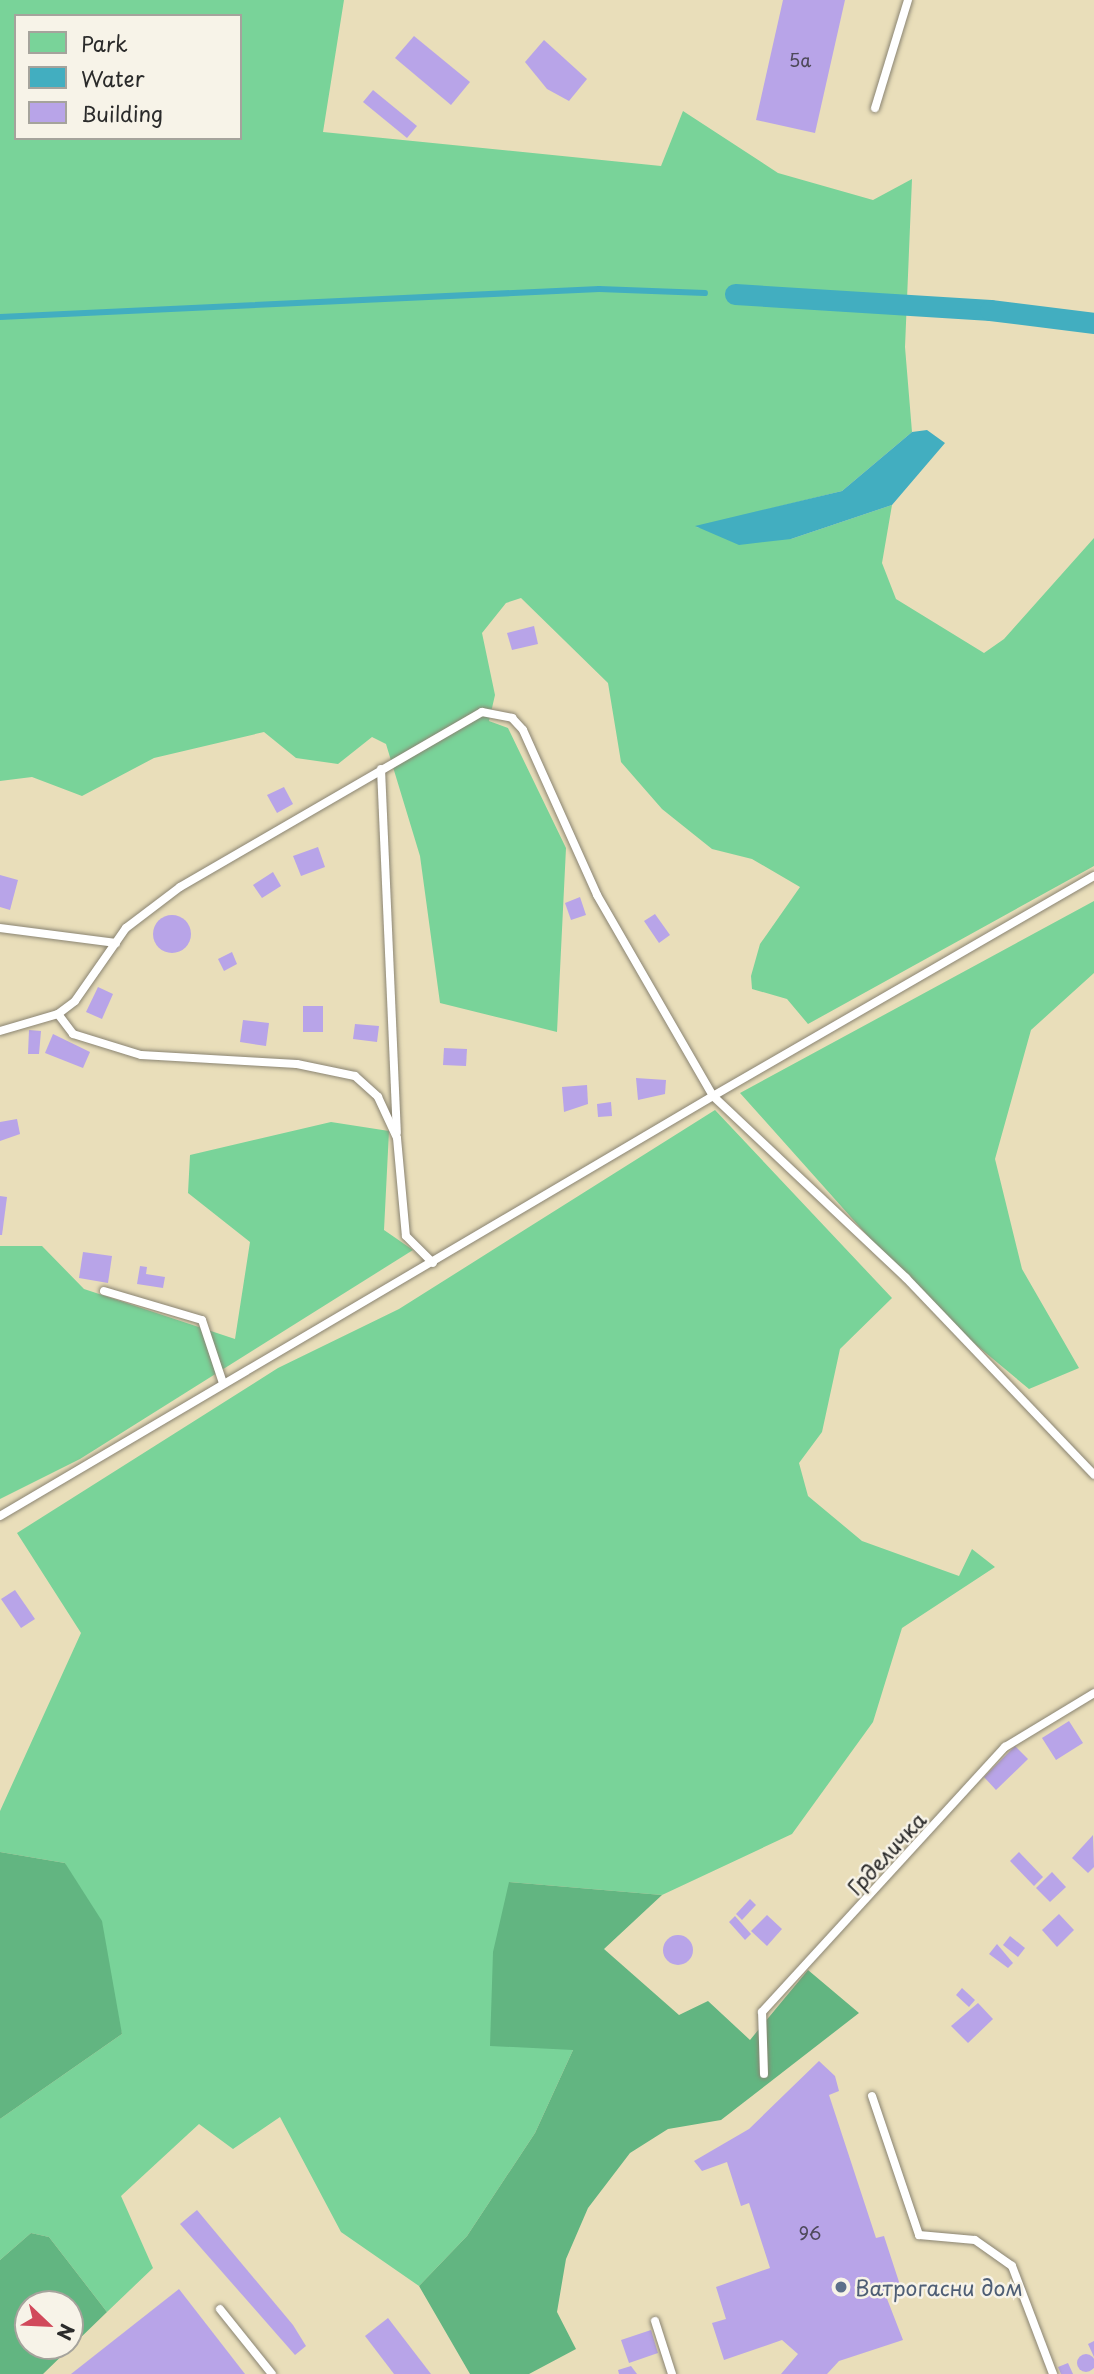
<!DOCTYPE html>
<html>
<head>
<meta charset="utf-8">
<style>
  body { margin:0 }
  #map { position:relative; width:1094px; height:2374px; overflow:hidden; background:#e9deba; font-family:"Playpen Sans",sans-serif }
  div>[style] { position:absolute }
  [style*='--x'] { left:calc(var(--x)*1px); top:calc(var(--y)*1px); width:calc(var(--w)*1px); rotate:calc(var(--a)*1deg) }
  .green>* { inset:0; background:#79d399 }
  .forest>* { inset:0; background:#62b581 }
  .water>* { inset:0; background:#42aec0 }
  .stream>* { height:6px; margin:-3px; padding:0 3px; transform-origin:3px; border-radius:3px; background:#42aec0 }
  .canal>* { height:21px; margin:-10.5px; padding:0 10.5px; transform-origin:10.5px; border-radius:10.5px; background:#42aec0 }
  .building>* { inset:0; background:#b8a4e8 }
  .round { border-radius:50% }
  .roads { filter:drop-shadow(0 0 2px #8a8472) drop-shadow(0 0 2px #8a8472) }
  .lane>* { height:8px; margin:-4px; padding:0 4px; transform-origin:4px; border-radius:4px; background:#fff }
  .dots>* { width:19px; height:19px; translate:-50% -50%; box-sizing:border-box; border:4px solid #f7f3e8; border-radius:50% }
  span { translate:-50% -50%; white-space:nowrap; text-align:center; line-height:1.15; -webkit-text-stroke:5px #f7f3e8; paint-order:stroke }
  .number-label { font-size:18px; color:#4e495a }
  .number-label span { -webkit-text-stroke-width:0 }
  .street-label { font-size:21px; color:#2b2b2b }
  .service-label { font-size:21px; color:#4e5e75 }
  .left { translate:0 -50%; text-align:left }
  .legend { position:absolute; left:14px; top:14px; width:228px; height:126px; box-sizing:border-box; background:#f7f3e8; border:2px solid #a5a39c; margin:0; padding:9px 12px; list-style:none; font-size:21px; color:#2b2b2b }
  .legend li { display:flex; align-items:center; gap:14px; height:35px }
  .legend b { width:35px; border:2px solid #a5a39c }
  .north { position:absolute; left:14px; top:2290px; width:70px; height:70px; box-sizing:border-box; background:#f7f3e8; border:2px solid #a5a39c; border-radius:50%; rotate:113deg; font-size:19px; font-weight:700; line-height:28px; text-align:center; color:#2b2b2b }
  .north::after { content:''; display:block; margin:auto; width:24px; height:32px; background:#d1495b; clip-path:polygon(50% 0,100% 100%,50% 72%,0 100%) }
</style>
</head>
<body>
<div id="map">
  <div class="green">
    <div style="clip-path:polygon(evenodd,0 0,344px 0,323px 132px,661px 166px,683px 111px,778px 173px,873px 200px,912px 179px,905px 347px,912px 432px,842px 491px,696px 527px,791px 539px,892px 505px,882px 563px,896px 599px,984px 653px,1004px 639px,1094px 538px,1094px 866px,808px 1024px,787px 999px,752px 989px,751px 976px,760px 944px,800px 887px,752px 859px,712px 849px,662px 809px,621px 762px,608px 683px,521px 598px,506px 603px,482px 633px,495px 695px,489px 721px,508px 728px,566px 848px,557px 1032px,440px 1003px,420px 856px,386px 744px,372px 737px,338px 764px,296px 758px,264px 732px,154px 758px,82px 796px,32px 777px,0 781px,0 0,16px 16px,240px 16px,240px 138px,16px 138px,16px 16px)"></div>
    <div style="clip-path:polygon(1094px 901px,1094px 973px,1031px 1030px,995px 1159px,1022px 1269px,1079px 1368px,1029px 1389px,933px 1309px,740px 1093px)"></div>
    <div style="clip-path:polygon(715px 1110px,892px 1298px,840px 1349px,822px 1432px,799px 1463px,808px 1496px,862px 1541px,959px 1576px,972px 1549px,995px 1567px,902px 1628px,873px 1722px,792px 1834px,662px 1895px,509px 1882px,573px 2050px,535px 2133px,467px 2236px,419px 2286px,341px 2232px,280px 2117px,233px 2149px,199px 2124px,121px 2196px,153px 2268px,107px 2312px,49px 2237px,31px 2233px,0 2260px,0 2119px,122px 2034px,65px 1863px,0 1852px,0 1811px,81px 1633px,17px 1533px,278px 1368px,399px 1309px)"></div>
    <div style="clip-path:polygon(331px 1122px,389px 1131px,384px 1230px,413px 1250px,80px 1459px,0 1499px,0 1246px,42px 1246px,84px 1289px,235px 1339px,250px 1242px,188px 1193px,190px 1155px)"></div>
  </div>
  <div class="forest">
    <div style="clip-path:polygon(0 1852px,65px 1863px,102px 1921px,122px 2034px,0 2119px)"></div>
    <div style="clip-path:polygon(509px 1882px,662px 1895px,604px 1949px,679px 2015px,708px 2001px,750px 2040px,808px 1970px,859px 2013px,721px 2120px,668px 2129px,630px 2153px,588px 2208px,566px 2259px,557px 2312px,576px 2349px,529px 2374px,470px 2374px,419px 2286px,467px 2236px,535px 2133px,573px 2050px,490px 2046px,493px 1952px)"></div>
    <div style="clip-path:polygon(evenodd,31px 2233px,49px 2237px,107px 2312px,43px 2374px,0 2374px,0 2260px,31px 2233px,70px 2304px,70px 2346px,28px 2346px,28px 2304px,70px 2304px)"></div>
  </div>
  <div class="water">
    <div style="clip-path:polygon(927px 430px,945px 443px,892px 505px,791px 539px,739px 545px,695px 526px,842px 491px,912px 432px)"></div>
  </div>
  <div class="stream">
    <div style="--x:0;--y:317;--w:600;--a:-2.68"></div>
    <div style="--x:599;--y:289;--w:106;--a:2.2"></div>
  </div>
  <div class="canal">
    <div style="--x:735;--y:294;--w:256;--a:3.6"></div>
    <div style="--x:990;--y:310;--w:105;--a:7.1"></div>
  </div>
  <div class="building">
    <div style="clip-path:polygon(783px 0,845px 0,815px 133px,756px 120px)"></div>
    <div style="clip-path:polygon(414px 36px,470px 82px,451px 105px,395px 58px)"></div>
    <div style="clip-path:polygon(544px 40px,587px 79px,569px 101px,547px 89px,525px 62px)"></div>
    <div style="clip-path:polygon(373px 90px,417px 126px,407px 138px,363px 102px)"></div>
    <div style="clip-path:polygon(534px 626px,538px 644px,512px 650px,507px 633px)"></div>
    <div style="clip-path:polygon(284px 787px,293px 804px,277px 813px,267px 795px)"></div>
    <div style="clip-path:polygon(318px 847px,325px 867px,301px 876px,293px 856px)"></div>
    <div style="clip-path:polygon(273px 872px,281px 886px,262px 898px,253px 885px)"></div>
    <div style="clip-path:polygon(0 875px,18px 880px,10px 910px,0 907px)"></div>
    <div style="clip-path:polygon(580px 897px,586px 915px,571px 920px,565px 903px)"></div>
    <div style="clip-path:polygon(655px 914px,670px 935px,659px 943px,644px 921px)"></div>
    <div class="round" style="left:153px;top:915px;width:38px;height:38px"></div>
    <div style="clip-path:polygon(232px 952px,237px 964px,224px 971px,218px 959px)"></div>
    <div style="clip-path:polygon(98px 987px,113px 994px,102px 1019px,86px 1012px)"></div>
    <div style="clip-path:polygon(303px 1006px,323px 1006px,323px 1032px,303px 1032px)"></div>
    <div style="clip-path:polygon(243px 1020px,269px 1023px,266px 1046px,240px 1042px)"></div>
    <div style="clip-path:polygon(355px 1024px,379px 1026px,377px 1042px,353px 1039px)"></div>
    <div style="clip-path:polygon(29px 1030px,41px 1031px,39px 1054px,28px 1054px)"></div>
    <div style="clip-path:polygon(53px 1034px,90px 1052px,83px 1068px,45px 1053px)"></div>
    <div style="clip-path:polygon(444px 1048px,467px 1049px,466px 1066px,443px 1065px)"></div>
    <div style="clip-path:polygon(636px 1078px,666px 1080px,665px 1094px,638px 1100px)"></div>
    <div style="clip-path:polygon(587px 1085px,588px 1104px,564px 1112px,562px 1087px)"></div>
    <div style="clip-path:polygon(611px 1102px,612px 1116px,598px 1117px,597px 1104px)"></div>
    <div style="clip-path:polygon(17px 1119px,20px 1134px,0 1141px,0 1122px)"></div>
    <div style="clip-path:polygon(0 1196px,7px 1197px,2px 1235px,0 1235px)"></div>
    <div style="clip-path:polygon(83px 1252px,112px 1256px,108px 1283px,79px 1278px)"></div>
    <div style="clip-path:polygon(140px 1266px,147px 1267px,146px 1274px,165px 1277px,163px 1288px,137px 1284px)"></div>
    <div style="clip-path:polygon(15px 1590px,35px 1619px,21px 1628px,1px 1599px)"></div>
    <div style="clip-path:polygon(1069px 1721px,1083px 1743px,1056px 1760px,1042px 1738px)"></div>
    <div style="clip-path:polygon(1015px 1746px,1028px 1759px,996px 1790px,984px 1777px)"></div>
    <div style="clip-path:polygon(1093px 1835px,1094px 1867px,1088px 1873px,1072px 1858px)"></div>
    <div style="clip-path:polygon(1019px 1852px,1043px 1877px,1034px 1886px,1010px 1861px)"></div>
    <div style="clip-path:polygon(1052px 1872px,1066px 1887px,1050px 1902px,1036px 1888px)"></div>
    <div style="clip-path:polygon(750px 1899px,756px 1905px,742px 1920px,736px 1914px)"></div>
    <div style="clip-path:polygon(1059px 1914px,1074px 1930px,1057px 1947px,1042px 1930px)"></div>
    <div style="clip-path:polygon(767px 1915px,782px 1929px,767px 1946px,751px 1931px)"></div>
    <div style="clip-path:polygon(735px 1916px,751px 1934px,745px 1940px,729px 1922px)"></div>
    <div class="round" style="left:663px;top:1935px;width:30px;height:30px"></div>
    <div style="clip-path:polygon(1010px 1936px,1025px 1948px,1018px 1957px,1003px 1945px)"></div>
    <div style="clip-path:polygon(997px 1944px,1013px 1963px,1008px 1968px,989px 1954px)"></div>
    <div style="clip-path:polygon(962px 1988px,975px 2000px,969px 2007px,956px 1995px)"></div>
    <div style="clip-path:polygon(978px 2003px,993px 2019px,968px 2043px,951px 2026px)"></div>
    <div style="clip-path:polygon(819px 2061px,835px 2076px,839px 2091px,829px 2095px,876px 2238px,884px 2236px,900px 2285px,884px 2291px,903px 2340px,839px 2361px,827px 2374px,781px 2374px,798px 2354px,782px 2340px,724px 2360px,712px 2323px,726px 2319px,716px 2287px,770px 2268px,749px 2203px,741px 2206px,727px 2162px,702px 2171px,694px 2161px,749px 2129px)"></div>
    <div style="clip-path:polygon(197px 2210px,293px 2325px,306px 2346px,295px 2355px,180px 2224px)"></div>
    <div style="clip-path:polygon(179px 2289px,245px 2374px,71px 2374px)"></div>
    <div style="clip-path:polygon(388px 2318px,431px 2374px,394px 2374px,365px 2336px)"></div>
    <div style="clip-path:polygon(651px 2330px,658px 2353px,629px 2363px,621px 2340px)"></div>
    <div style="clip-path:polygon(1094px 2341px,1094px 2357px,1088px 2344px)"></div>
    <div class="round" style="left:1077px;top:2354px;width:18px;height:18px"></div>
    <div style="clip-path:polygon(1068px 2363px,1073px 2374px,1061px 2374px,1058px 2367px)"></div>
    <div style="clip-path:polygon(631px 2366px,637px 2374px,619px 2374px,618px 2370px)"></div>
  </div>
  <div class="roads">
    <div class="lane">
      <div style="--x:875;--y:108;--w:113;--a:-73"></div>
      <div style="--x:381;--y:769;--w:364;--a:87.5"></div>
      <div style="--x:0;--y:928;--w:117;--a:7.4"></div>
      <div style="--x:58;--y:1014;--w:25;--a:53"></div>
      <div style="--x:73;--y:1034;--w:71;--a:17.2"></div>
      <div style="--x:141;--y:1055;--w:156;--a:3.3"></div>
      <div style="--x:297;--y:1064;--w:59;--a:11.7"></div>
      <div style="--x:355;--y:1076;--w:31;--a:42"></div>
      <div style="--x:378;--y:1097;--w:45;--a:65.1"></div>
      <div style="--x:397;--y:1138;--w:98;--a:84.8"></div>
      <div style="--x:406;--y:1236;--w:38;--a:45"></div>
      <div style="--x:0;--y:1031;--w:60;--a:-16.3"></div>
      <div style="--x:58;--y:1014;--w:21;--a:-37"></div>
      <div style="--x:75;--y:1001;--w:89;--a:-55.1"></div>
      <div style="--x:126;--y:928;--w:68;--a:-37.2"></div>
      <div style="--x:180;--y:887;--w:349;--a:-30.1"></div>
      <div style="--x:482;--y:712;--w:31;--a:11"></div>
      <div style="--x:512;--y:718;--w:16;--a:47"></div>
      <div style="--x:523;--y:730;--w:181;--a:65.8"></div>
      <div style="--x:597;--y:895;--w:232;--a:60"></div>
      <div style="--x:713;--y:1096;--w:440;--a:-30"></div>
      <div style="--x:104;--y:1291;--w:102;--a:16.5"></div>
      <div style="--x:202;--y:1320;--w:66;--a:71.6"></div>
      <div style="--x:0;--y:1516;--w:828;--a:-30.5"></div>
      <div style="--x:713;--y:1096;--w:265;--a:43.3"></div>
      <div style="--x:906;--y:1278;--w:272;--a:46.3"></div>
      <div style="--x:764;--y:2074;--w:62;--a:-91.8"></div>
      <div style="--x:762;--y:2012;--w:360;--a:-47.5"></div>
      <div style="--x:1005;--y:1747;--w:104;--a:-31.2"></div>
      <div style="--x:872;--y:2096;--w:147;--a:71.3"></div>
      <div style="--x:919;--y:2235;--w:56;--a:5.1"></div>
      <div style="--x:975;--y:2240;--w:45;--a:35.1"></div>
      <div style="--x:1012;--y:2266;--w:116;--a:69.2"></div>
      <div style="--x:220;--y:2309;--w:83;--a:51.3"></div>
      <div style="--x:655;--y:2321;--w:56;--a:72.2"></div>
    </div>
  </div>
  <div class="dots">
    <div style="left:841px;top:2287px;background:#5c6f8a"></div>
  </div>
  <div class="number-label">
    <span style="left:800px;top:60px">5a</span>
    <span style="left:810px;top:2233px">96</span>
  </div>
  <div class="street-label">
    <span style="left:886px;top:1853px;rotate:-47deg">Грделичка</span>
  </div>
  <div class="service-label">
    <span class="left" style="left:855px;top:2287px">Ватрогасни дом</span>
  </div>
  <ul class="legend">
  <li><b style="height:19px;background:#79d399"></b>Park</li>
  <li><b style="height:19px;background:#42aec0"></b>Water</li>
  <li><b style="height:19px;background:#b8a4e8"></b>Building</li>
  </ul>
  <div class="north">N</div>
</div>
</body>
</html>
